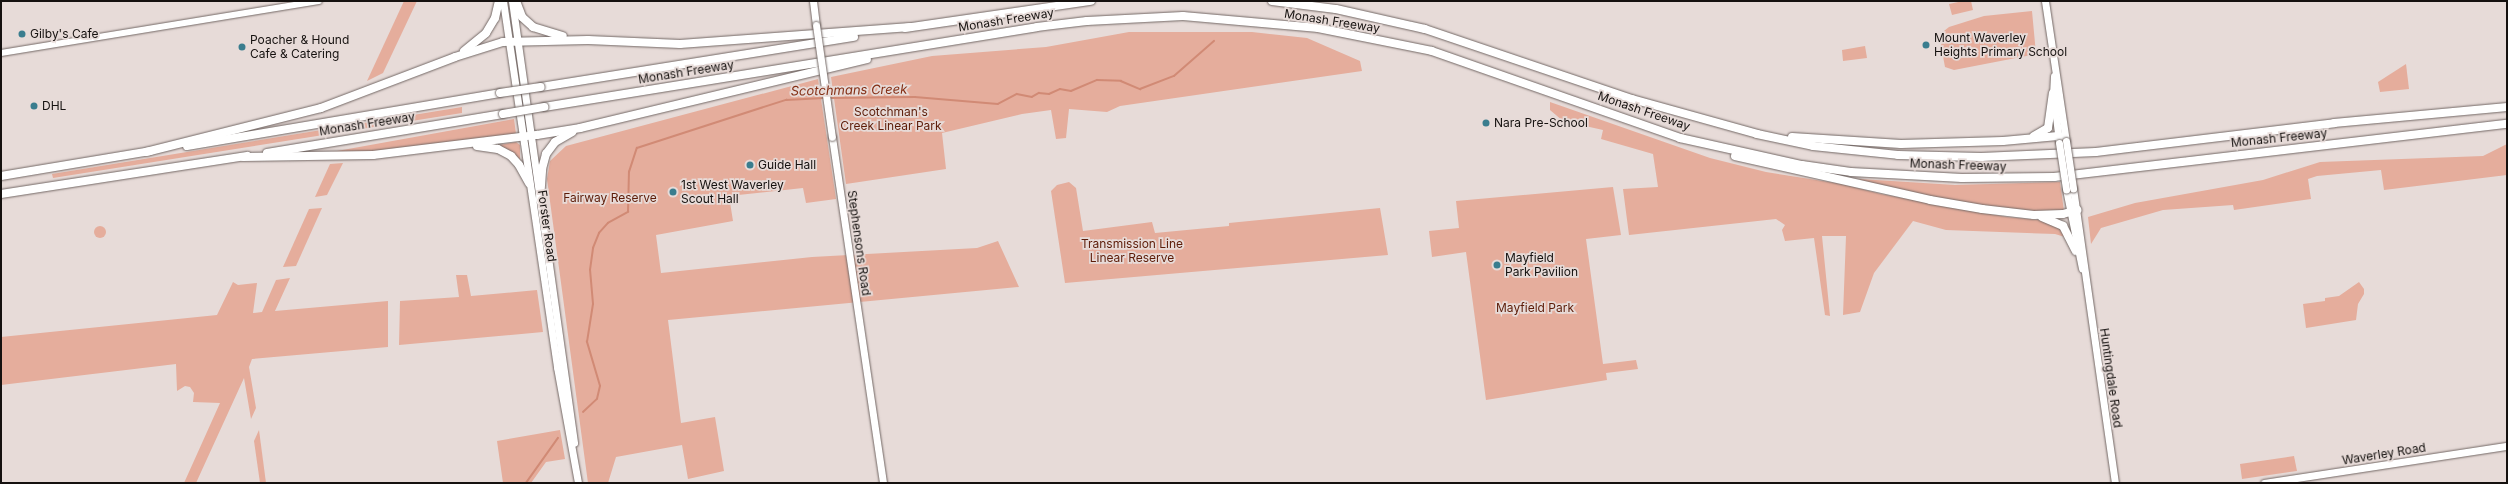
<!DOCTYPE html>
<html>
<head>
<meta charset="utf-8">
<style>
  body { margin:0 }
  #map { position:relative; width:2508px; height:484px; overflow:hidden; background:#e7dbd8; font-family:Inter,sans-serif }
  div>[style] { position:absolute }
  [style*='--x'] { left:calc(var(--x)*1px); top:calc(var(--y)*1px); width:calc(var(--w)*1px); rotate:calc(var(--a)*1deg) }
  .green>* { inset:0; background:#e5ad9c }
  .round { border-radius:50% }
  .stream>* { height:1.5px; margin:-0.75px; padding:0 0.75px; transform-origin:0.75px; border-radius:0.75px; background:#d18a75 }
  .roads { filter:drop-shadow(0 0 1px #736865) drop-shadow(0 0 1px #736865) }
  .minor>* { height:5.5px; margin:-2.75px; padding:0 2.75px; transform-origin:2.75px; border-radius:2.75px; background:#fff }
  .major>* { height:7px; margin:-3.5px; padding:0 3.5px; transform-origin:3.5px; border-radius:3.5px; background:#fff }
  .highway>* { height:8px; margin:-4px; padding:0 4px; transform-origin:4px; border-radius:4px; background:#fff }
  .bridges { filter:drop-shadow(0 0 1px #736865) drop-shadow(0 0 1px #736865) }
  .major-bridge>* { height:7px; margin:-3.5px; padding:0 3.5px; transform-origin:3.5px; border-radius:3.5px; background:#fff }
  .highway-bridge>* { height:8px; margin:-4px; padding:0 4px; transform-origin:4px; border-radius:4px; background:#fff }
  .dots>* { width:11px; height:11px; translate:-50% -50%; box-sizing:border-box; border:2px solid #e7dbd8; border-radius:50% }
  span { translate:-50% -50%; white-space:nowrap; text-align:center; line-height:1.15; -webkit-text-stroke:3.5px #e7dbd8; paint-order:stroke }
  .street-label { font-size:12px; color:#15110f }
  .poi-label { font-size:12px; color:#15110f }
  .left { translate:0 -50%; text-align:left }
  .park-label { font-size:12px; color:#5d1c08 }
  .water-label { font-size:13px; color:#832d13; font-style:italic }
  .frame { position:absolute; inset:0; border:2px solid #15110f; pointer-events:none }
</style>
</head>
<body>
<div id="map">
  <div class="green">
    <div style="clip-path:polygon(404px 1px,417px 1px,383px 73px,367px 81px)"></div>
    <div style="clip-path:polygon(1963px 1px,1971px 1px,1973px 10px,1952px 15px,1949px 4px)"></div>
    <div style="clip-path:polygon(2032px 11px,2036px 54px,1954px 70px,1945px 67px,1941px 46px,1944px 31px,1949px 27px,1984px 16px)"></div>
    <div style="clip-path:polygon(1129px 32px,1252px 32px,1307px 38px,1360px 61px,1362px 71px,1120px 106px,1107px 112px,1069px 109px,1066px 138px,1056px 139px,1051px 110px,1022px 114px,942px 133px,946px 169px,846px 184px,831px 77px,932px 56px,1046px 47px)"></div>
    <div style="clip-path:polygon(1865px 46px,1867px 58px,1843px 61px,1842px 50px)"></div>
    <div style="clip-path:polygon(2406px 64px,2409px 89px,2380px 92px,2378px 82px)"></div>
    <div style="clip-path:polygon(818px 79px,836px 199px,806px 203px,803px 188px,729px 196px,733px 221px,656px 235px,661px 273px,812px 257px,977px 248px,998px 241px,1019px 287px,668px 320px,681px 423px,715px 417px,724px 471px,688px 479px,682px 445px,616px 457px,608px 483px,588px 483px,547px 179px,550px 161px,566px 146px)"></div>
    <div style="clip-path:polygon(1550px 102px,1710px 158px,1766px 172px,1842px 184px,1881px 194px,2007px 217px,2049px 221px,2060px 226px,2065px 237px,2055px 234px,1946px 230px,1913px 221px,1874px 273px,1860px 312px,1843px 315px,1846px 236px,1822px 236px,1830px 316px,1825px 315px,1814px 238px,1785px 241px,1782px 230px,1785px 225px,1776px 219px,1629px 235px,1623px 189px,1658px 187px,1653px 154px,1601px 139px,1603px 130px,1563px 121px,1550px 110px)"></div>
    <div style="clip-path:polygon(462px 107px,462px 113px,53px 178px,52px 174px)"></div>
    <div style="clip-path:polygon(514px 119px,516px 134px,360px 153px,326px 153px)"></div>
    <div style="clip-path:polygon(516px 142px,520px 145px,520px 161px,494px 146px)"></div>
    <div style="clip-path:polygon(2507px 144px,2507px 175px,2384px 190px,2381px 170px,2317px 176px,2308px 179px,2311px 199px,2234px 210px,2233px 205px,2163px 210px,2101px 228px,2091px 244px,2088px 217px,2135px 203px,2263px 180px,2320px 162px,2483px 156px)"></div>
    <div style="clip-path:polygon(343px 163px,327px 195px,315px 197px,330px 164px)"></div>
    <div style="clip-path:polygon(1860px 179px,1955px 185px,2060px 182px,2064px 211px,2044px 213px,1959px 202px,1859px 182px)"></div>
    <div style="clip-path:polygon(1069px 182px,1076px 188px,1083px 231px,1152px 222px,1155px 233px,1229px 226px,1229px 223px,1380px 208px,1388px 255px,1065px 283px,1051px 191px,1057px 185px)"></div>
    <div style="clip-path:polygon(1613px 187px,1621px 235px,1586px 239px,1603px 364px,1636px 360px,1638px 369px,1606px 373px,1607px 380px,1486px 400px,1466px 252px,1432px 257px,1429px 231px,1459px 228px,1456px 201px)"></div>
    <div style="clip-path:polygon(322px 208px,296px 266px,283px 267px,309px 209px)"></div>
    <div class="round" style="left:94px;top:226px;width:12px;height:12px"></div>
    <div style="clip-path:polygon(456px 275px,467px 275px,471px 296px,537px 290px,543px 332px,399px 345px,400px 301px,459px 297px)"></div>
    <div style="clip-path:polygon(290px 278px,275px 311px,388px 301px,388px 347px,252px 359px,249px 367px,256px 408px,251px 419px,244px 378px,196px 483px,184px 483px,220px 403px,193px 402px,194px 393px,190px 387px,185px 386px,177px 391px,176px 364px,1px 385px,1px 337px,217px 315px,233px 282px,238px 285px,257px 283px,253px 313px,262px 312px,276px 280px)"></div>
    <div style="clip-path:polygon(2359px 282px,2364px 289px,2364px 294px,2358px 304px,2356px 320px,2306px 328px,2303px 304px,2325px 301px,2325px 298px,2339px 296px)"></div>
    <div style="clip-path:polygon(259px 430px,266px 483px,260px 483px,254px 441px)"></div>
    <div style="clip-path:polygon(560px 430px,565px 459px,546px 462px,531px 483px,503px 483px,497px 441px)"></div>
    <div style="clip-path:polygon(2294px 456px,2297px 471px,2242px 479px,2240px 464px)"></div>
  </div>
  <div class="stream">
    <div style="--x:829;--y:98;--w:86;--a:-0.7"></div>
    <div style="--x:915;--y:97;--w:83;--a:4.8"></div>
    <div style="--x:998;--y:104;--w:21;--a:-28"></div>
    <div style="--x:1017;--y:94;--w:15;--a:11"></div>
    <div style="--x:1032;--y:97;--w:8;--a:-30"></div>
    <div style="--x:1039;--y:93;--w:10;--a:6"></div>
    <div style="--x:1049;--y:94;--w:12;--a:-24"></div>
    <div style="--x:1060;--y:89;--w:11;--a:10"></div>
    <div style="--x:1071;--y:91;--w:28;--a:-23"></div>
    <div style="--x:1097;--y:80;--w:24;--a:2"></div>
    <div style="--x:1121;--y:81;--w:21;--a:23"></div>
    <div style="--x:1140;--y:89;--w:36;--a:-21"></div>
    <div style="--x:1174;--y:76;--w:53;--a:-41.2"></div>
    <div style="--x:583;--y:412;--w:19;--a:-43"></div>
    <div style="--x:597;--y:399;--w:13;--a:-77"></div>
    <div style="--x:600;--y:386;--w:46;--a:-106.5"></div>
    <div style="--x:587;--y:342;--w:38;--a:-81"></div>
    <div style="--x:593;--y:304;--w:34;--a:-95"></div>
    <div style="--x:590;--y:270;--w:22;--a:-82"></div>
    <div style="--x:593;--y:248;--w:16;--a:-68"></div>
    <div style="--x:599;--y:233;--w:13;--a:-48"></div>
    <div style="--x:608;--y:223;--w:23;--a:-29"></div>
    <div style="--x:628;--y:212;--w:40;--a:-88.6"></div>
    <div style="--x:629;--y:172;--w:25;--a:-72"></div>
    <div style="--x:637;--y:148;--w:157;--a:-17.9"></div>
    <div style="--x:786;--y:100;--w:38;--a:-3"></div>
    <div style="--x:526;--y:483;--w:55;--a:-54.6"></div>
  </div>
  <div class="roads">
    <div class="minor">
      <div style="--x:1;--y:53;--w:322;--a:-9.3"></div>
    </div>
    <div class="major">
      <div style="--x:503;--y:1;--w:370;--a:81.6"></div>
      <div style="--x:557;--y:367;--w:118;--a:79.7"></div>
      <div style="--x:512;--y:1;--w:446;--a:82"></div>
      <div style="--x:813;--y:1;--w:24;--a:83"></div>
      <div style="--x:2045;--y:1;--w:142;--a:81.5"></div>
      <div style="--x:2054;--y:76;--w:17;--a:93"></div>
      <div style="--x:2053;--y:93;--w:48;--a:82.9"></div>
      <div style="--x:832;--y:137;--w:350;--a:81.6"></div>
      <div style="--x:2073;--y:188;--w:298;--a:81.9"></div>
      <div style="--x:2066;--y:189;--w:81;--a:78.6"></div>
      <div style="--x:2264;--y:483;--w:246;--a:-8.7"></div>
    </div>
    <div class="highway">
      <div style="--x:516;--y:1;--w:17;--a:69"></div>
      <div style="--x:522;--y:17;--w:15;--a:42"></div>
      <div style="--x:533;--y:27;--w:31;--a:17"></div>
      <div style="--x:1272;--y:1;--w:64;--a:7.1"></div>
      <div style="--x:1336;--y:9;--w:91;--a:12.7"></div>
      <div style="--x:1425;--y:29;--w:219;--a:18.7"></div>
      <div style="--x:1632;--y:99;--w:130;--a:15.6"></div>
      <div style="--x:1757;--y:134;--w:57;--a:12.1"></div>
      <div style="--x:1813;--y:146;--w:85;--a:6"></div>
      <div style="--x:1898;--y:155;--w:83;--a:1.4"></div>
      <div style="--x:1981;--y:157;--w:115;--a:-2.5"></div>
      <div style="--x:2096;--y:152;--w:240;--a:-6.9"></div>
      <div style="--x:2334;--y:123;--w:174;--a:-5.3"></div>
      <div style="--x:905;--y:28;--w:188;--a:-8.3"></div>
      <div style="--x:464;--y:51;--w:28;--a:-39"></div>
      <div style="--x:486;--y:33;--w:17;--a:-59"></div>
      <div style="--x:495;--y:18;--w:17;--a:-77"></div>
      <div style="--x:541;--y:87;--w:317;--a:-9.1"></div>
      <div style="--x:544;--y:107;--w:499;--a:-9.2"></div>
      <div style="--x:1037;--y:27;--w:50;--a:-6.8"></div>
      <div style="--x:1087;--y:21;--w:96;--a:-3"></div>
      <div style="--x:1183;--y:16;--w:136;--a:5.1"></div>
      <div style="--x:1318;--y:28;--w:116;--a:11.4"></div>
      <div style="--x:1432;--y:51;--w:263;--a:19.3"></div>
      <div style="--x:1680;--y:138;--w:125;--a:12.5"></div>
      <div style="--x:1802;--y:165;--w:49;--a:8.1"></div>
      <div style="--x:1851;--y:172;--w:111;--a:3.1"></div>
      <div style="--x:1962;--y:178;--w:92;--a:-0.6"></div>
      <div style="--x:2054;--y:177;--w:456;--a:-6.7"></div>
      <div style="--x:2034;--y:136;--w:16;--a:-30"></div>
      <div style="--x:2048;--y:128;--w:35;--a:-82"></div>
      <div style="--x:1792;--y:137;--w:109;--a:3.7"></div>
      <div style="--x:1901;--y:144;--w:102;--a:-1.7"></div>
      <div style="--x:2003;--y:141;--w:55;--a:-5.2"></div>
      <div style="--x:2058;--y:136;--w:9;--a:32"></div>
      <div style="--x:187;--y:146;--w:317;--a:-9.6"></div>
      <div style="--x:477;--y:146;--w:21;--a:8"></div>
      <div style="--x:498;--y:149;--w:15;--a:28"></div>
      <div style="--x:511;--y:156;--w:12;--a:48"></div>
      <div style="--x:519;--y:165;--w:21;--a:61"></div>
      <div style="--x:146;--y:152;--w:180;--a:-14.1"></div>
      <div style="--x:321;--y:108;--w:143;--a:-20.8"></div>
      <div style="--x:455;--y:57;--w:50;--a:-17.4"></div>
      <div style="--x:503;--y:42;--w:85;--a:-1.3"></div>
      <div style="--x:588;--y:40;--w:92;--a:2.5"></div>
      <div style="--x:680;--y:44;--w:231;--a:-4.2"></div>
      <div style="--x:267;--y:153;--w:239;--a:-9.4"></div>
      <div style="--x:1735;--y:156;--w:200;--a:12.7"></div>
      <div style="--x:1930;--y:200;--w:53;--a:9.8"></div>
      <div style="--x:1982;--y:209;--w:52;--a:6.6"></div>
      <div style="--x:2034;--y:215;--w:29;--a:-2"></div>
      <div style="--x:2063;--y:214;--w:15;--a:-16"></div>
      <div style="--x:243;--y:157;--w:130;--a:-0.9"></div>
      <div style="--x:373;--y:155;--w:165;--a:-7"></div>
      <div style="--x:537;--y:135;--w:44;--a:-9.2"></div>
      <div style="--x:580;--y:128;--w:295;--a:-13.5"></div>
      <div style="--x:1;--y:176;--w:151;--a:-9.5"></div>
      <div style="--x:1;--y:194;--w:249;--a:-8.8"></div>
      <div style="--x:540;--y:200;--w:31;--a:-86"></div>
      <div style="--x:542;--y:169;--w:16;--a:-75"></div>
      <div style="--x:546;--y:154;--w:15;--a:-53"></div>
      <div style="--x:555;--y:142;--w:20;--a:-30"></div>
      <div style="--x:2042;--y:217;--w:23;--a:23"></div>
      <div style="--x:2063;--y:226;--w:28;--a:63"></div>
    </div>
  </div>
  <div class="bridges">
    <div class="major-bridge">
      <div style="--x:816;--y:25;--w:113;--a:81.9"></div>
      <div style="--x:2066;--y:141;--w:48;--a:81.5"></div>
      <div style="--x:2059;--y:143;--w:47;--a:81.3"></div>
    </div>
    <div class="highway-bridge">
      <div style="--x:500;--y:93;--w:41;--a:-8.3"></div>
      <div style="--x:503;--y:114;--w:42;--a:-9.7"></div>
    </div>
  </div>
  <div class="dots">
    <div style="left:22px;top:34px;background:#3a7d8e"></div>
    <div style="left:1926px;top:45px;background:#3a7d8e"></div>
    <div style="left:242px;top:47px;background:#3a7d8e"></div>
    <div style="left:34px;top:106px;background:#3a7d8e"></div>
    <div style="left:1486px;top:123px;background:#3a7d8e"></div>
    <div style="left:750px;top:165px;background:#3a7d8e"></div>
    <div style="left:673px;top:192px;background:#3a7d8e"></div>
    <div style="left:1497px;top:265px;background:#3a7d8e"></div>
  </div>
  <div class="street-label">
    <span style="left:1006px;top:20px;rotate:-9deg">Monash Freeway</span>
    <span style="left:1332px;top:21px;rotate:9deg">Monash Freeway</span>
    <span style="left:686px;top:72px;rotate:-9deg">Monash Freeway</span>
    <span style="left:1644px;top:111px;rotate:19deg">Monash Freeway</span>
    <span style="left:367px;top:124px;rotate:-9deg">Monash Freeway</span>
    <span style="left:2279px;top:138px;rotate:-6deg">Monash Freeway</span>
    <span style="left:1958px;top:165px;rotate:2deg">Monash Freeway</span>
    <span style="left:547px;top:226px;rotate:82deg">Forster Road</span>
    <span style="left:859px;top:243px;rotate:82deg">Stephensons Road</span>
    <span style="left:2111px;top:378px;rotate:82deg">Huntingdale Road</span>
    <span style="left:2384px;top:454px;rotate:-9deg">Waverley Road</span>
  </div>
  <div class="poi-label">
    <span class="left" style="left:30px;top:34px">Gilby's Cafe</span>
    <span class="left" style="left:1934px;top:45px">Mount Waverley<br>Heights Primary School</span>
    <span class="left" style="left:250px;top:47px">Poacher &amp; Hound<br>Cafe &amp; Catering</span>
    <span class="left" style="left:42px;top:106px">DHL</span>
    <span class="left" style="left:1494px;top:123px">Nara Pre-School</span>
    <span class="left" style="left:758px;top:165px">Guide Hall</span>
    <span class="left" style="left:681px;top:192px">1st West Waverley<br>Scout Hall</span>
    <span class="left" style="left:1505px;top:265px">Mayfield<br>Park Pavilion</span>
  </div>
  <div class="park-label">
    <span style="left:891px;top:119px">Scotchman's<br>Creek Linear Park</span>
    <span style="left:610px;top:198px">Fairway Reserve</span>
    <span style="left:1132px;top:251px">Transmission Line<br>Linear Reserve</span>
    <span style="left:1535px;top:308px">Mayfield Park</span>
  </div>
  <div class="water-label">
    <span style="left:849px;top:90px;rotate:-1deg">Scotchmans Creek</span>
  </div>
  <div class="frame"></div>
</div>
</body>
</html>
